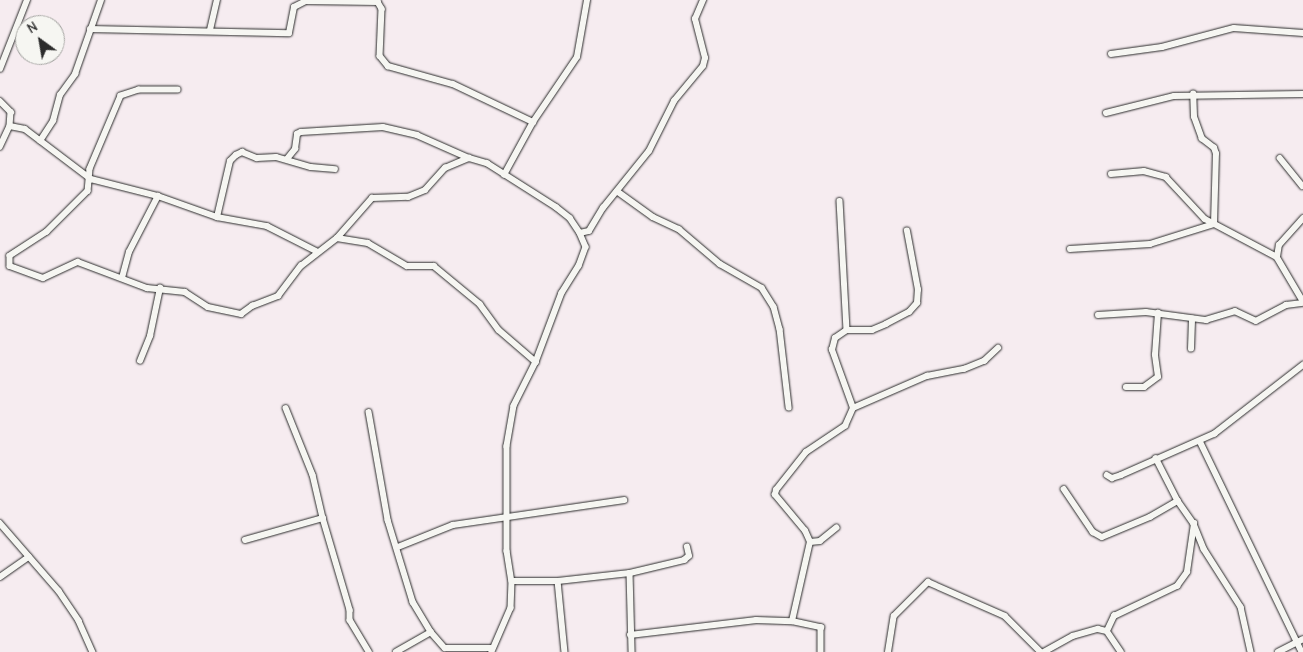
<!DOCTYPE html>
<html>
<head>
<meta charset="utf-8">
<style>
  body { margin:0 }
  #map { position:relative; width:1303px; height:652px; overflow:hidden; background:#f6ecf0; font-family:"Comic Neue",sans-serif }
  div>[style] { position:absolute }
  [style*='--x'] { left:calc(var(--x)*1px); top:calc(var(--y)*1px); width:calc(var(--w)*1px); rotate:calc(var(--a)*1deg) }
  .roads { filter:drop-shadow(0 0 1px #2b2b2b) drop-shadow(0 0 1px #2b2b2b) }
  .street>* { height:5.5px; margin:-2.75px; padding:0 2.75px; transform-origin:2.75px; border-radius:2.75px; background:#f6f6f2 }
  span { translate:-50% -50%; white-space:nowrap; text-align:center; line-height:1.15; -webkit-text-stroke:5px #f6f6f2; paint-order:stroke }
  .north { position:absolute; left:15px; top:15px; width:50px; height:50px; box-sizing:border-box; background:#f6f6f2; border:1px solid #a5a5a2; border-radius:50%; rotate:328deg; font-size:14px; font-weight:700; line-height:20px; text-align:center; color:#2b2b2b }
  .north::after { content:''; display:block; margin:auto; width:18px; height:22px; background:#2b2b2b; clip-path:polygon(50% 0,100% 100%,50% 72%,0 100%) }
</style>
</head>
<body>
<div id="map">
  <div class="roads">
    <div class="street">
      <div style="--x:90;--y:29;--w:199;--a:1.2"></div>
      <div style="--x:289;--y:33;--w:26;--a:-79"></div>
      <div style="--x:294;--y:7;--w:13;--a:-27"></div>
      <div style="--x:306;--y:1;--w:72;--a:0.8"></div>
      <div style="--x:378;--y:2;--w:8;--a:60"></div>
      <div style="--x:382;--y:9;--w:47;--a:92.4"></div>
      <div style="--x:380;--y:56;--w:13;--a:51"></div>
      <div style="--x:388;--y:66;--w:67;--a:15.5"></div>
      <div style="--x:453;--y:84;--w:89;--a:25.4"></div>
      <div style="--x:210;--y:30;--w:31;--a:-77"></div>
      <div style="--x:1111;--y:54;--w:51;--a:-7.8"></div>
      <div style="--x:1162;--y:47;--w:74;--a:-14.8"></div>
      <div style="--x:1234;--y:28;--w:69;--a:4.1"></div>
      <div style="--x:0;--y:69;--w:74;--a:-68.6"></div>
      <div style="--x:178;--y:90;--w:39;--a:180"></div>
      <div style="--x:139;--y:90;--w:19;--a:162"></div>
      <div style="--x:121;--y:96;--w:79;--a:113"></div>
      <div style="--x:90;--y:169;--w:22;--a:95"></div>
      <div style="--x:88;--y:191;--w:58;--a:135"></div>
      <div style="--x:47;--y:232;--w:44;--a:147"></div>
      <div style="--x:10;--y:256;--w:10;--a:90"></div>
      <div style="--x:10;--y:266;--w:35;--a:20"></div>
      <div style="--x:43;--y:278;--w:38;--a:-25"></div>
      <div style="--x:78;--y:262;--w:74;--a:20.6"></div>
      <div style="--x:147;--y:288;--w:38;--a:6"></div>
      <div style="--x:185;--y:292;--w:27;--a:33"></div>
      <div style="--x:208;--y:307;--w:34;--a:12"></div>
      <div style="--x:241;--y:314;--w:14;--a:-36"></div>
      <div style="--x:252;--y:306;--w:28;--a:-21"></div>
      <div style="--x:278;--y:296;--w:38;--a:-53"></div>
      <div style="--x:301;--y:266;--w:46;--a:-37.9"></div>
      <div style="--x:337;--y:238;--w:53;--a:-48.8"></div>
      <div style="--x:372;--y:198;--w:36;--a:-2"></div>
      <div style="--x:408;--y:197;--w:18;--a:-22"></div>
      <div style="--x:425;--y:190;--w:30;--a:-48"></div>
      <div style="--x:445;--y:168;--w:26;--a:-23"></div>
      <div style="--x:469;--y:158;--w:19;--a:16"></div>
      <div style="--x:487;--y:163;--w:82;--a:32.5"></div>
      <div style="--x:556;--y:207;--w:18;--a:38"></div>
      <div style="--x:570;--y:218;--w:18;--a:56"></div>
      <div style="--x:580;--y:233;--w:15;--a:67"></div>
      <div style="--x:586;--y:247;--w:20;--a:110"></div>
      <div style="--x:579;--y:266;--w:32;--a:122"></div>
      <div style="--x:562;--y:293;--w:74;--a:110.6"></div>
      <div style="--x:536;--y:362;--w:49;--a:116.6"></div>
      <div style="--x:514;--y:406;--w:41;--a:99.9"></div>
      <div style="--x:507;--y:446;--w:105;--a:90"></div>
      <div style="--x:507;--y:551;--w:30;--a:81"></div>
      <div style="--x:512;--y:581;--w:27;--a:92"></div>
      <div style="--x:511;--y:608;--w:48;--a:113.4"></div>
      <div style="--x:0;--y:101;--w:16;--a:45"></div>
      <div style="--x:11;--y:112;--w:14;--a:94"></div>
      <div style="--x:10;--y:126;--w:23;--a:115"></div>
      <div style="--x:1106;--y:113;--w:70;--a:-14"></div>
      <div style="--x:1174;--y:96;--w:129;--a:-0.9"></div>
      <div style="--x:10;--y:126;--w:15;--a:11"></div>
      <div style="--x:25;--y:129;--w:83;--a:37.1"></div>
      <div style="--x:91;--y:179;--w:69;--a:14.2"></div>
      <div style="--x:158;--y:196;--w:63;--a:19.6"></div>
      <div style="--x:217;--y:217;--w:51;--a:10.2"></div>
      <div style="--x:267;--y:226;--w:55;--a:27"></div>
      <div style="--x:40;--y:141;--w:24;--a:-57"></div>
      <div style="--x:53;--y:121;--w:27;--a:-75"></div>
      <div style="--x:60;--y:95;--w:26;--a:-54"></div>
      <div style="--x:75;--y:74;--w:78;--a:-70.6"></div>
      <div style="--x:1280;--y:158;--w:36;--a:51"></div>
      <div style="--x:287;--y:159;--w:13;--a:-51"></div>
      <div style="--x:295;--y:149;--w:15;--a:-82"></div>
      <div style="--x:297;--y:134;--w:4;--a:-27"></div>
      <div style="--x:301;--y:132;--w:82;--a:-3.5"></div>
      <div style="--x:383;--y:127;--w:35;--a:13"></div>
      <div style="--x:417;--y:135;--w:57;--a:23.9"></div>
      <div style="--x:1111;--y:174;--w:33;--a:-5"></div>
      <div style="--x:1144;--y:171;--w:23;--a:15"></div>
      <div style="--x:1166;--y:177;--w:57;--a:47.1"></div>
      <div style="--x:1205;--y:219;--w:81;--a:27.8"></div>
      <div style="--x:1277;--y:257;--w:51;--a:59.4"></div>
      <div style="--x:504;--y:175;--w:60;--a:-61.3"></div>
      <div style="--x:533;--y:122;--w:78;--a:-55.9"></div>
      <div style="--x:577;--y:57;--w:58;--a:-80"></div>
      <div style="--x:617;--y:191;--w:44;--a:35.8"></div>
      <div style="--x:653;--y:217;--w:29;--a:25"></div>
      <div style="--x:679;--y:229;--w:54;--a:40.5"></div>
      <div style="--x:720;--y:264;--w:48;--a:29.7"></div>
      <div style="--x:762;--y:288;--w:22;--a:58"></div>
      <div style="--x:774;--y:307;--w:23;--a:75"></div>
      <div style="--x:780;--y:329;--w:79;--a:83.4"></div>
      <div style="--x:840;--y:201;--w:129;--a:86.9"></div>
      <div style="--x:217;--y:217;--w:57;--a:-76.9"></div>
      <div style="--x:230;--y:161;--w:8;--a:-45"></div>
      <div style="--x:236;--y:155;--w:7;--a:-27"></div>
      <div style="--x:242;--y:152;--w:16;--a:22"></div>
      <div style="--x:257;--y:158;--w:19;--a:-3"></div>
      <div style="--x:276;--y:157;--w:36;--a:16"></div>
      <div style="--x:311;--y:167;--w:24;--a:5"></div>
      <div style="--x:580;--y:233;--w:9;--a:-13"></div>
      <div style="--x:589;--y:231;--w:27;--a:-59"></div>
      <div style="--x:603;--y:208;--w:73;--a:-51.1"></div>
      <div style="--x:649;--y:151;--w:56;--a:-63.4"></div>
      <div style="--x:674;--y:101;--w:45;--a:-50.4"></div>
      <div style="--x:703;--y:66;--w:8;--a:-76"></div>
      <div style="--x:705;--y:58;--w:40;--a:-104.4"></div>
      <div style="--x:695;--y:19;--w:21;--a:-67"></div>
      <div style="--x:337;--y:238;--w:31;--a:9"></div>
      <div style="--x:368;--y:243;--w:45;--a:30.5"></div>
      <div style="--x:407;--y:266;--w:27;--a:0"></div>
      <div style="--x:434;--y:266;--w:60;--a:39.6"></div>
      <div style="--x:480;--y:304;--w:32;--a:54"></div>
      <div style="--x:499;--y:330;--w:49;--a:40.9"></div>
      <div style="--x:1070;--y:249;--w:80;--a:-3.6"></div>
      <div style="--x:1150;--y:244;--w:67;--a:-17.4"></div>
      <div style="--x:1214;--y:224;--w:70;--a:-88.4"></div>
      <div style="--x:1216;--y:154;--w:6;--a:-108"></div>
      <div style="--x:1214;--y:148;--w:15;--a:-143"></div>
      <div style="--x:1202;--y:139;--w:23;--a:-110"></div>
      <div style="--x:1194;--y:117;--w:23;--a:-92"></div>
      <div style="--x:1277;--y:257;--w:12;--a:-81"></div>
      <div style="--x:1279;--y:245;--w:36;--a:-48"></div>
      <div style="--x:122;--y:278;--w:27;--a:-75"></div>
      <div style="--x:129;--y:252;--w:63;--a:-62.6"></div>
      <div style="--x:1098;--y:315;--w:48;--a:-3.6"></div>
      <div style="--x:1146;--y:312;--w:61;--a:7.6"></div>
      <div style="--x:1206;--y:320;--w:30;--a:-17"></div>
      <div style="--x:1235;--y:311;--w:23;--a:25"></div>
      <div style="--x:1256;--y:321;--w:34;--a:-28"></div>
      <div style="--x:1286;--y:305;--w:17;--a:-7"></div>
      <div style="--x:1191;--y:349;--w:30;--a:-88"></div>
      <div style="--x:140;--y:361;--w:27;--a:-68"></div>
      <div style="--x:150;--y:336;--w:49;--a:-78.2"></div>
      <div style="--x:1126;--y:387;--w:18;--a:0"></div>
      <div style="--x:1144;--y:387;--w:17;--a:-36"></div>
      <div style="--x:1158;--y:377;--w:22;--a:-98"></div>
      <div style="--x:1155;--y:355;--w:42;--a:-85.9"></div>
      <div style="--x:286;--y:408;--w:72;--a:68.1"></div>
      <div style="--x:313;--y:475;--w:44;--a:76.9"></div>
      <div style="--x:853;--y:408;--w:81;--a:-23.4"></div>
      <div style="--x:927;--y:376;--w:38;--a:-11"></div>
      <div style="--x:964;--y:369;--w:22;--a:-22"></div>
      <div style="--x:984;--y:361;--w:19;--a:-43"></div>
      <div style="--x:369;--y:412;--w:110;--a:80"></div>
      <div style="--x:388;--y:520;--w:86;--a:73"></div>
      <div style="--x:413;--y:602;--w:35;--a:59"></div>
      <div style="--x:1200;--y:441;--w:234;--a:64.2"></div>
      <div style="--x:1156;--y:458;--w:48;--a:62.9"></div>
      <div style="--x:1178;--y:501;--w:28;--a:55"></div>
      <div style="--x:1194;--y:524;--w:27;--a:68"></div>
      <div style="--x:1204;--y:549;--w:69;--a:57.5"></div>
      <div style="--x:1241;--y:607;--w:46;--a:77.5"></div>
      <div style="--x:1107;--y:475;--w:6;--a:31"></div>
      <div style="--x:1112;--y:478;--w:9;--a:-18"></div>
      <div style="--x:1121;--y:475;--w:102;--a:-23.8"></div>
      <div style="--x:1214;--y:434;--w:113;--a:-37.8"></div>
      <div style="--x:1064;--y:489;--w:52;--a:56"></div>
      <div style="--x:1093;--y:532;--w:10;--a:29"></div>
      <div style="--x:1102;--y:537;--w:52;--a:-22.6"></div>
      <div style="--x:1150;--y:517;--w:32;--a:-30"></div>
      <div style="--x:0;--y:523;--w:90;--a:49.1"></div>
      <div style="--x:59;--y:591;--w:36;--a:56"></div>
      <div style="--x:79;--y:621;--w:34;--a:66"></div>
      <div style="--x:245;--y:540;--w:81;--a:-15.8"></div>
      <div style="--x:323;--y:518;--w:96;--a:73.6"></div>
      <div style="--x:350;--y:610;--w:10;--a:90"></div>
      <div style="--x:350;--y:620;--w:37;--a:59"></div>
      <div style="--x:810;--y:542;--w:10;--a:-6"></div>
      <div style="--x:820;--y:541;--w:21;--a:-39"></div>
      <div style="--x:398;--y:547;--w:59;--a:-21.8"></div>
      <div style="--x:453;--y:525;--w:173;--a:-8.3"></div>
      <div style="--x:630;--y:573;--w:79;--a:88.5"></div>
      <div style="--x:0;--y:577;--w:35;--a:-35"></div>
      <div style="--x:512;--y:581;--w:46;--a:0"></div>
      <div style="--x:558;--y:581;--w:72;--a:-6.3"></div>
      <div style="--x:630;--y:573;--w:56;--a:-13.5"></div>
      <div style="--x:684;--y:560;--w:6;--a:-39"></div>
      <div style="--x:689;--y:556;--w:9;--a:-103"></div>
      <div style="--x:558;--y:581;--w:71;--a:84.4"></div>
      <div style="--x:792;--y:621;--w:81;--a:-77.2"></div>
      <div style="--x:810;--y:542;--w:12;--a:-114"></div>
      <div style="--x:805;--y:531;--w:47;--a:-129.8"></div>
      <div style="--x:775;--y:495;--w:5;--a:-79"></div>
      <div style="--x:776;--y:490;--w:48;--a:-51.7"></div>
      <div style="--x:806;--y:452;--w:47;--a:-33.7"></div>
      <div style="--x:845;--y:426;--w:20;--a:-66"></div>
      <div style="--x:853;--y:408;--w:62;--a:-109.9"></div>
      <div style="--x:832;--y:350;--w:12;--a:-76"></div>
      <div style="--x:835;--y:338;--w:14;--a:-34"></div>
      <div style="--x:847;--y:330;--w:25;--a:0"></div>
      <div style="--x:872;--y:330;--w:15;--a:-23"></div>
      <div style="--x:886;--y:324;--w:26;--a:-28"></div>
      <div style="--x:909;--y:312;--w:12;--a:-48"></div>
      <div style="--x:917;--y:303;--w:13;--a:-86"></div>
      <div style="--x:918;--y:290;--w:60;--a:-100.6"></div>
      <div style="--x:1107;--y:631;--w:17;--a:-65"></div>
      <div style="--x:1114;--y:616;--w:70;--a:-25.5"></div>
      <div style="--x:1177;--y:586;--w:17;--a:-54"></div>
      <div style="--x:1187;--y:572;--w:49;--a:-81.7"></div>
      <div style="--x:630;--y:635;--w:127;--a:-6.8"></div>
      <div style="--x:756;--y:620;--w:36;--a:2"></div>
      <div style="--x:792;--y:621;--w:30;--a:12"></div>
      <div style="--x:821;--y:627;--w:25;--a:90"></div>
      <div style="--x:396;--y:652;--w:40;--a:-29.7"></div>
      <div style="--x:431;--y:632;--w:21;--a:49"></div>
      <div style="--x:445;--y:648;--w:47;--a:0"></div>
      <div style="--x:888;--y:652;--w:36;--a:-81"></div>
      <div style="--x:894;--y:616;--w:48;--a:-45"></div>
      <div style="--x:928;--y:582;--w:84;--a:23.8"></div>
      <div style="--x:1005;--y:616;--w:51;--a:45"></div>
      <div style="--x:1044;--y:652;--w:33;--a:-29"></div>
      <div style="--x:1073;--y:636;--w:26;--a:-16"></div>
      <div style="--x:1098;--y:629;--w:9;--a:13"></div>
      <div style="--x:1107;--y:631;--w:25;--a:56"></div>
      <div style="--x:1278;--y:652;--w:28;--a:-27"></div>
    </div>
  </div>
  <div class="north">N</div>
</div>
</body>
</html>
